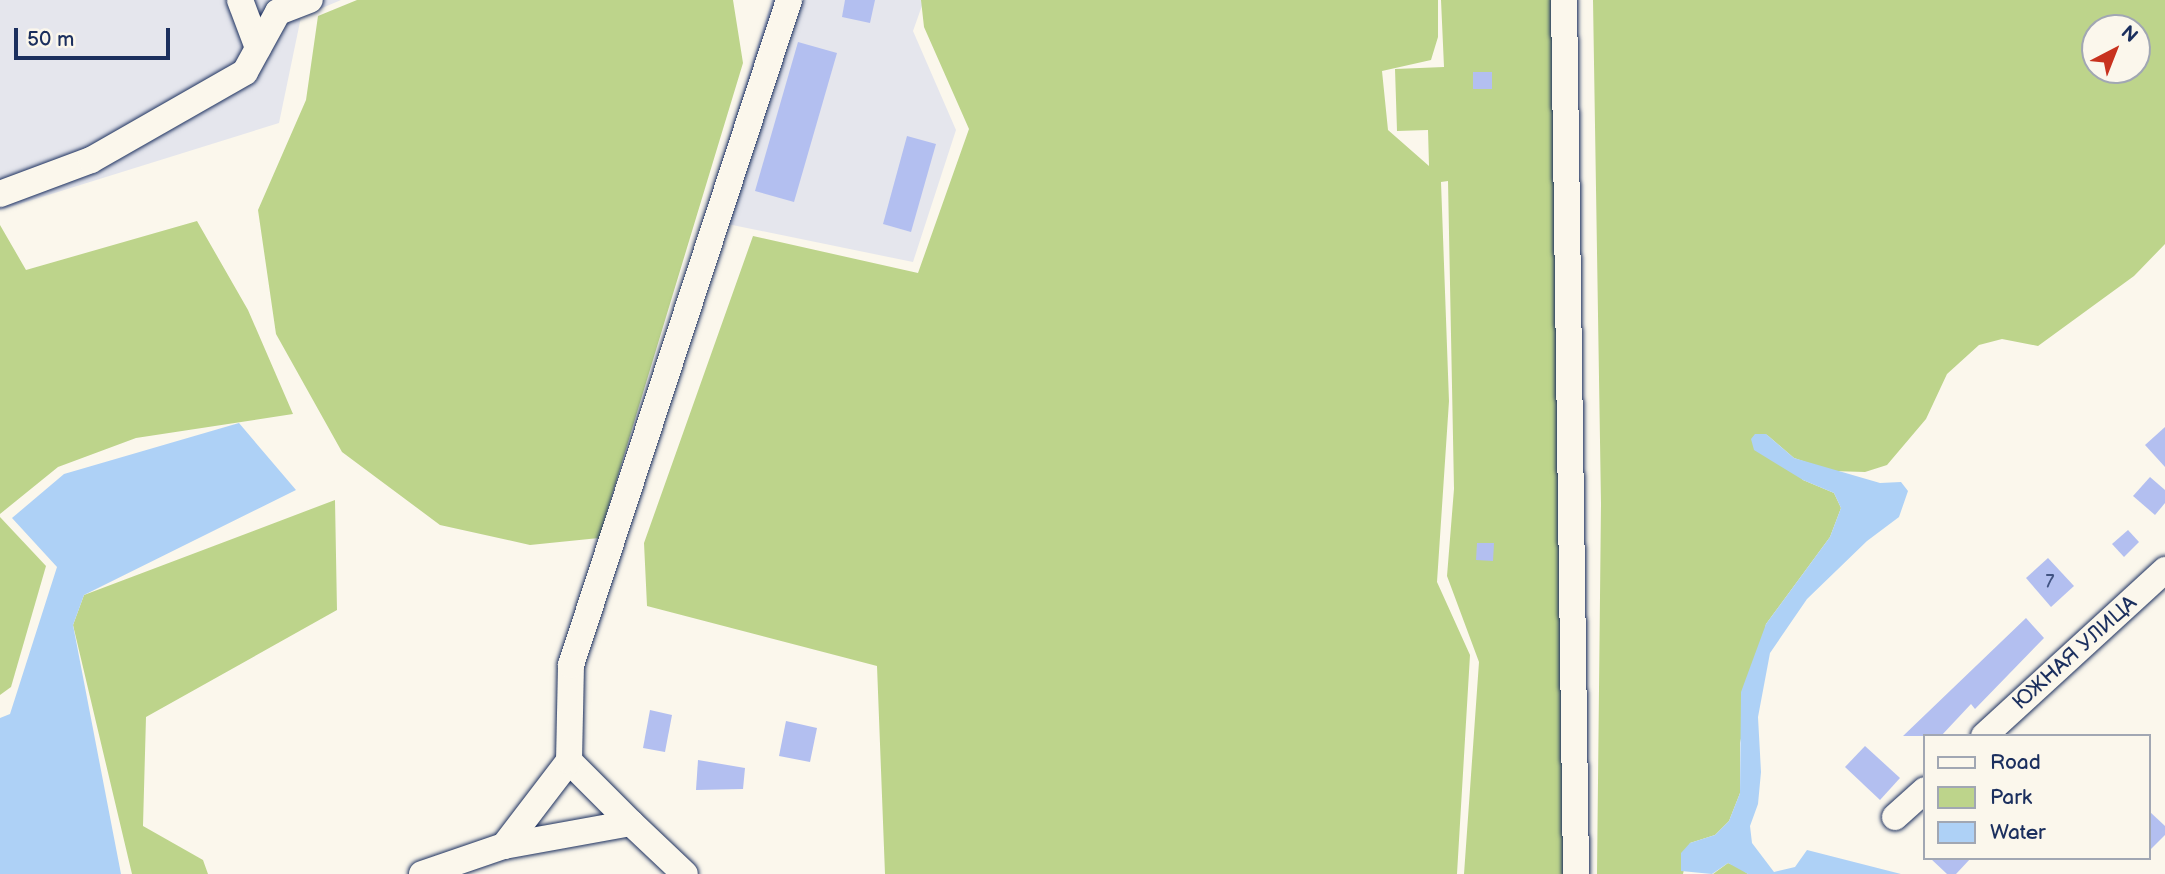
<!DOCTYPE html>
<html>
<head>
<meta charset="utf-8">
<style>
  body { margin:0 }
  #map { position:relative; width:2165px; height:874px; overflow:hidden; background:#fbf7ec; font-family:"Balsamiq Sans",sans-serif }
  div>[style] { position:absolute }
  [style*='--x'] { left:calc(var(--x)*1px); top:calc(var(--y)*1px); width:calc(var(--w)*1px); rotate:calc(var(--a)*1deg) }
  .built>* { inset:0; background:#e5e6ed }
  .green>* { inset:0; background:#bdd48b }
  .water>* { inset:0; background:#aed1f6 }
  .building>* { inset:0; background:#b3bff0 }
  .roads { filter:drop-shadow(0 0 2px #1b2f5e) drop-shadow(0 0 2px #1b2f5e) }
  .minor>* { height:26px; margin:-13px; padding:0 13px; transform-origin:13px; border-radius:13px; background:#fbf7ec }
  span { translate:-50% -50%; white-space:nowrap; text-align:center; line-height:1.15; -webkit-text-stroke:5px #fbf7ec; paint-order:stroke }
  .number-label { font-size:18px; color:#415382 }
  .number-label span { -webkit-text-stroke-width:0 }
  .street-label { font-size:21px; color:#1b2f5e }
  .legend { position:absolute; left:1923px; top:734px; width:228px; height:126px; box-sizing:border-box; background:#fbf7ec; border:2px solid #a1a7b3; margin:0; padding:9px 12px; list-style:none; font-size:21px; color:#1b2f5e }
  .legend li { display:flex; align-items:center; gap:14px; height:35px }
  .legend b { width:35px; border:2px solid #a1a7b3 }
  .north { position:absolute; left:2081px; top:14px; width:70px; height:70px; box-sizing:border-box; background:#fbf7ec; border:2px solid #a1a7b3; border-radius:50%; rotate:42deg; font-size:19px; font-weight:700; line-height:28px; text-align:center; color:#1b2f5e }
  .north::after { content:''; display:block; margin:auto; width:24px; height:32px; background:#c8321e; clip-path:polygon(50% 0,100% 100%,50% 72%,0 100%) }
  .scale { position:absolute; left:14px; top:28px; width:156px; height:32px; box-sizing:border-box; border:4px solid #1b2f5e; border-top:0; padding-left:9px; font-size:21px; line-height:24px; white-space:nowrap; color:#1b2f5e; -webkit-text-stroke:5px #fbf7ec; paint-order:stroke }
</style>
</head>
<body>
<div id="map">
  <div class="built">
    <div style="clip-path:polygon(0 0,341px 0,301px 17px,279px 123px,0 210px)"></div>
    <div style="clip-path:polygon(772px 0,924px 0,913px 31px,956px 130px,913px 262px,703px 219px)"></div>
  </div>
  <div class="green">
    <div style="clip-path:polygon(357px 0,733px 0,743px 63px,599px 538px,530px 545px,440px 525px,342px 452px,276px 334px,258px 210px,306px 100px,318px 16px)"></div>
    <div style="clip-path:polygon(921px 0,1438px 0,1438px 37px,1431px 60px,1382px 71px,1388px 130px,1429px 166px,1428px 130px,1397px 131px,1395px 69px,1444px 67px,1441px 0,1564px 0,1576px 874px,1464px 874px,1479px 662px,1447px 576px,1454px 489px,1448px 181px,1441px 182px,1449px 401px,1437px 582px,1470px 655px,1457px 874px,885px 874px,877px 666px,647px 606px,644px 543px,753px 236px,918px 273px,969px 129px,924px 27px)"></div>
    <div style="clip-path:polygon(evenodd,1593px 0,2165px 0,2165px 244px,2134px 276px,2038px 346px,2002px 339px,1979px 345px,1947px 374px,1926px 419px,1887px 465px,1865px 472px,1832px 471px,1794px 458px,1766px 434px,1803px 480px,1834px 493px,1841px 508px,1830px 537px,1766px 624px,1740px 743px,1740px 793px,1729px 821px,1715px 835px,1690px 843px,1683px 874px,1597px 874px,1601px 504px,1593px 0,2095px 28px,2137px 28px,2137px 70px,2095px 70px,2095px 28px)"></div>
    <div style="clip-path:polygon(197px 221px,248px 310px,293px 414px,136px 438px,58px 467px,0 514px,0 225px,26px 270px)"></div>
    <div style="clip-path:polygon(335px 500px,337px 610px,146px 717px,143px 826px,203px 860px,208px 874px,132px 874px,73px 625px,84px 595px)"></div>
    <div style="clip-path:polygon(0 517px,46px 566px,11px 687px,0 695px)"></div>
    <div style="clip-path:polygon(1728px 863px,1740px 868px,1748px 874px,1713px 874px)"></div>
  </div>
  <div class="water">
    <div style="clip-path:polygon(239px 423px,296px 490px,84px 595px,73px 625px,121px 874px,0 874px,0 718px,10px 714px,57px 567px,12px 518px,64px 474px)"></div>
    <div style="clip-path:polygon(1755px 434px,1766px 434px,1794px 458px,1880px 483px,1901px 482px,1908px 491px,1899px 517px,1867px 541px,1807px 599px,1770px 653px,1758px 717px,1761px 772px,1758px 804px,1750px 826px,1752px 843px,1774px 872px,1795px 867px,1807px 850px,1901px 874px,1748px 874px,1728px 863px,1712px 874px,1681px 871px,1681px 853px,1690px 843px,1715px 835px,1729px 821px,1740px 793px,1741px 692px,1766px 624px,1830px 537px,1841px 508px,1834px 493px,1803px 480px,1754px 450px,1751px 439px)"></div>
  </div>
  <div class="building">
    <div style="clip-path:polygon(845px 0,875px 0,870px 23px,842px 17px)"></div>
    <div style="clip-path:polygon(798px 42px,837px 53px,794px 202px,755px 191px)"></div>
    <div style="clip-path:polygon(1473px 72px,1492px 72px,1492px 89px,1473px 89px)"></div>
    <div style="clip-path:polygon(907px 136px,936px 144px,911px 232px,883px 224px)"></div>
    <div style="clip-path:polygon(2165px 427px,2165px 467px,2145px 445px)"></div>
    <div style="clip-path:polygon(2150px 477px,2165px 490px,2165px 503px,2155px 515px,2133px 496px)"></div>
    <div style="clip-path:polygon(2128px 530px,2139px 542px,2124px 557px,2112px 544px)"></div>
    <div style="clip-path:polygon(1477px 543px,1494px 543px,1493px 561px,1476px 560px)"></div>
    <div style="clip-path:polygon(2048px 558px,2074px 586px,2051px 607px,2026px 578px)"></div>
    <div style="clip-path:polygon(2026px 618px,2044px 638px,1975px 709px,1971px 704px,1941px 736px,1903px 736px)"></div>
    <div style="clip-path:polygon(650px 710px,672px 715px,665px 752px,643px 748px)"></div>
    <div style="clip-path:polygon(786px 721px,817px 728px,810px 762px,779px 756px)"></div>
    <div style="clip-path:polygon(1865px 746px,1900px 778px,1880px 800px,1845px 767px)"></div>
    <div style="clip-path:polygon(698px 760px,745px 768px,743px 789px,696px 790px)"></div>
    <div style="clip-path:polygon(2149px 811px,2165px 826px,2165px 835px,2149px 851px)"></div>
    <div style="clip-path:polygon(1930px 858px,1971px 858px,1956px 874px,1947px 874px)"></div>
  </div>
  <div class="roads">
    <div class="minor">
      <div style="--x:240;--y:0;--w:51;--a:69.4"></div>
      <div style="--x:1564;--y:0;--w:874;--a:89.21"></div>
      <div style="--x:0;--y:194;--w:97;--a:-20.5"></div>
      <div style="--x:91;--y:160;--w:177;--a:-29.7"></div>
      <div style="--x:245;--y:72;--w:68;--a:-61.2"></div>
      <div style="--x:278;--y:12;--w:34;--a:-21"></div>
      <div style="--x:1984;--y:736;--w:246;--a:-42.5"></div>
      <div style="--x:1895;--y:817;--w:40;--a:-42"></div>
      <div style="--x:631;--y:823;--w:74;--a:43.4"></div>
      <div style="--x:504;--y:846;--w:129;--a:-10.3"></div>
      <div style="--x:631;--y:823;--w:88;--a:-135"></div>
      <div style="--x:422;--y:874;--w:87;--a:-18.9"></div>
      <div style="--x:504;--y:846;--w:107;--a:-52.6"></div>
      <div style="--x:569;--y:761;--w:96;--a:-88.8"></div>
      <div style="--x:571;--y:665;--w:700;--a:-71.85"></div>
    </div>
  </div>
  <div class="number-label">
    <span style="left:2050px;top:582px">7</span>
  </div>
  <div class="street-label">
    <span style="left:2075px;top:653px;rotate:-42deg">ЮЖНАЯ УЛИЦА</span>
  </div>
  <ul class="legend">
  <li><b style="height:9px;background:#fbf7ec"></b>Road</li>
  <li><b style="height:19px;background:#bdd48b"></b>Park</li>
  <li><b style="height:19px;background:#aed1f6"></b>Water</li>
  </ul>
  <div class="north">N</div>
  <div class="scale">50 m</div>
</div>
</body>
</html>
